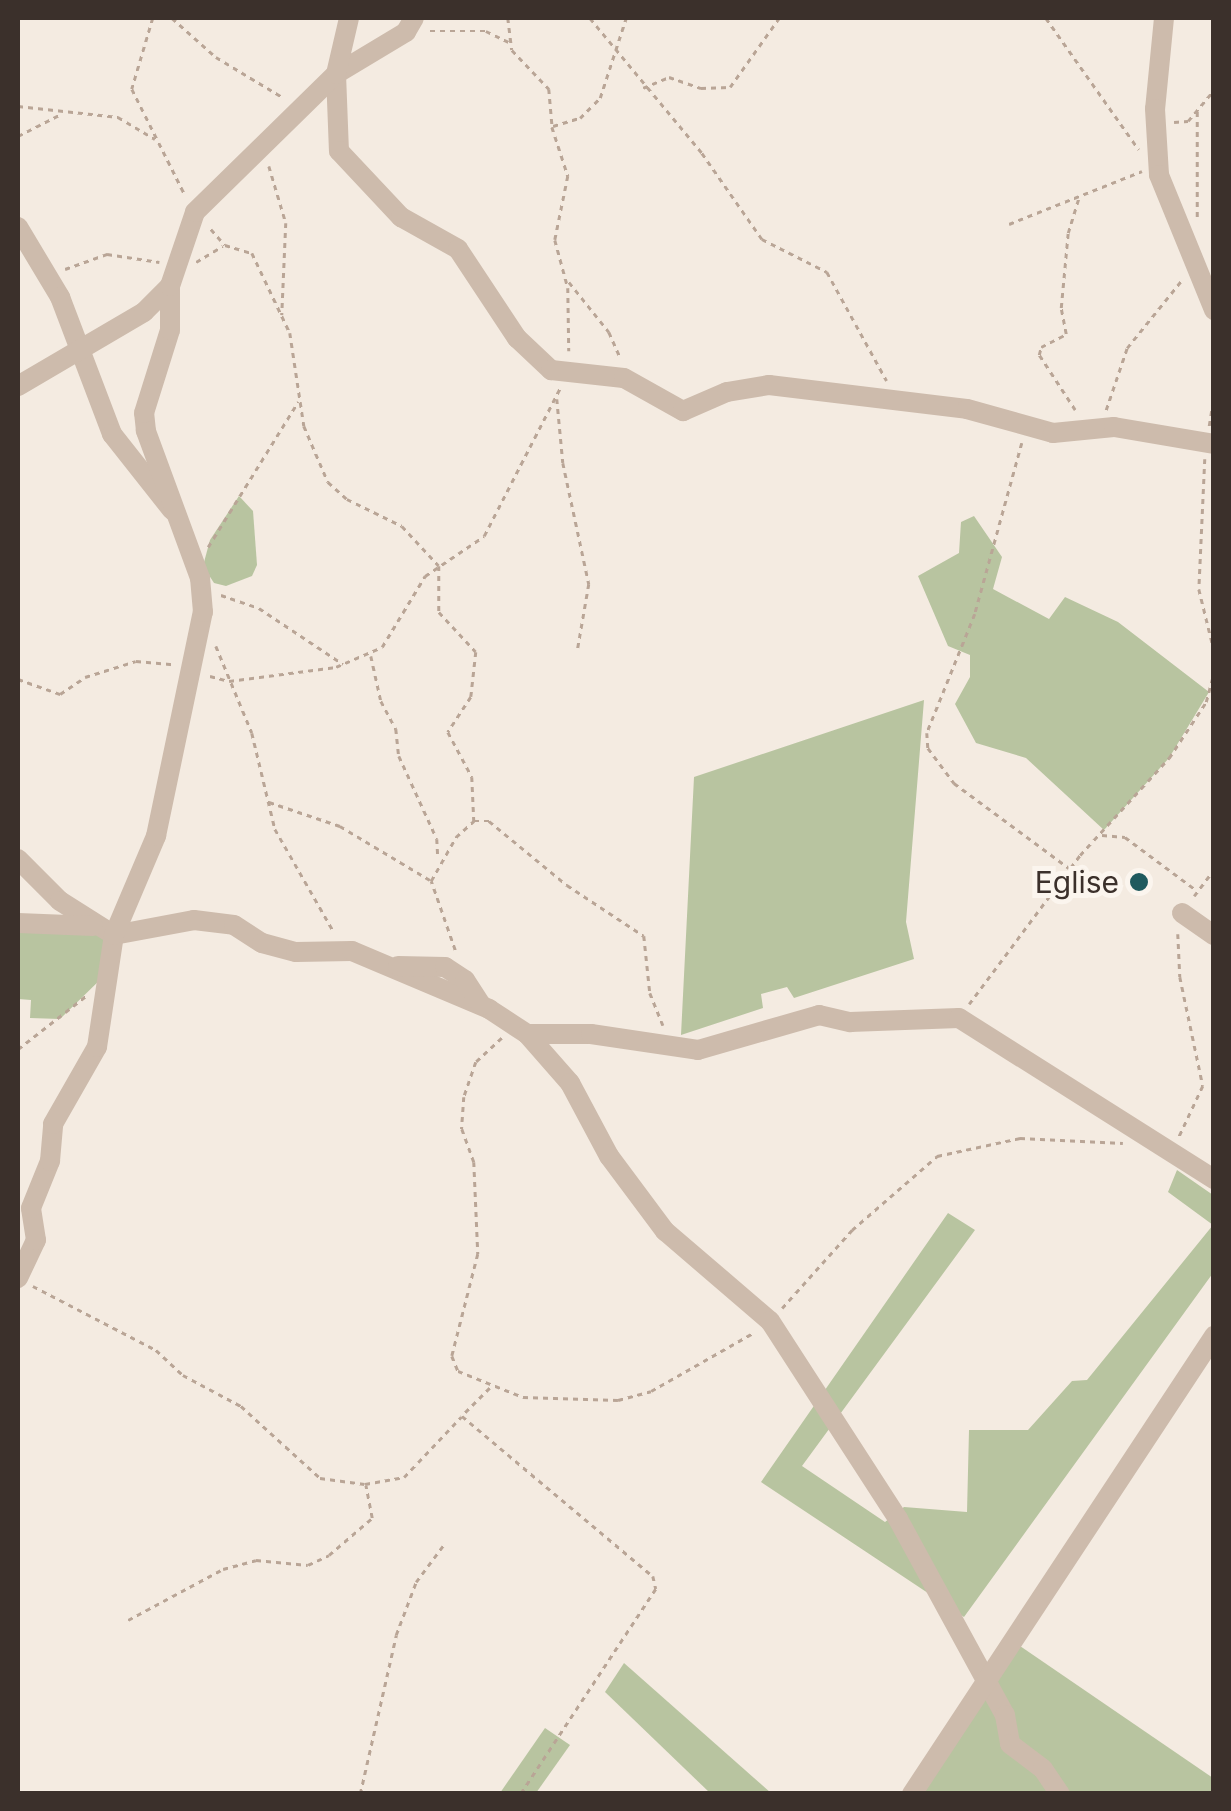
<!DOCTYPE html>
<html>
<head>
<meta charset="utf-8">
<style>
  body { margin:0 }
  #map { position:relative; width:1231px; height:1811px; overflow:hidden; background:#f4ebe1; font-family:Inter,sans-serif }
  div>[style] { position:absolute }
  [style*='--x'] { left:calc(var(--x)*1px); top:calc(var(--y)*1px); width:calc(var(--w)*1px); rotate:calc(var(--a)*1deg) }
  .green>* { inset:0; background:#b8c4a0 }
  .path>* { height:2.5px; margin-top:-1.25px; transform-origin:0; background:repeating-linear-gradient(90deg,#b9a596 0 5px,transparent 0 10px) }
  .street>* { height:20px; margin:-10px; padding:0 10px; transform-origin:10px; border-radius:10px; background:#cdbbac }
  .dots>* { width:28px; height:28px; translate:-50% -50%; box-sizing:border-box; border:5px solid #fbf5ee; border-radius:50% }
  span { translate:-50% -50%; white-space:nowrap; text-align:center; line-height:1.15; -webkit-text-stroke:10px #fbf5ee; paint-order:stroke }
  .poi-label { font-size:30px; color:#3b302b }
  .right { translate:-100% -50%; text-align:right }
  .frame { position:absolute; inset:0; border:20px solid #3b302b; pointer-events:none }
</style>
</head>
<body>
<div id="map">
  <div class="green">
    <div style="clip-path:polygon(239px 496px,253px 511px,257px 565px,252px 576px,226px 586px,214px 583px,203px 566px,210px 540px)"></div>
    <div style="clip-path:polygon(974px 516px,1002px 557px,993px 589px,1049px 619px,1065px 597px,1118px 622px,1209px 692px,1169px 758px,1104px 830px,1026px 758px,976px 743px,955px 704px,970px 677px,970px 655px,948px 646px,918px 576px,959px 553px,961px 522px)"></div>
    <div style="clip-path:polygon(924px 700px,906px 922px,914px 959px,794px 998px,787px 987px,761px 994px,763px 1008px,681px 1035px,694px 777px)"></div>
    <div style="clip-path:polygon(18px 923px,114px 935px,106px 974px,60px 1019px,30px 1018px,31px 1000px,18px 999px)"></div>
    <div style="clip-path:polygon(1177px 1170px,1213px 1195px,1213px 1273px,964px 1617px,761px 1482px,948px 1213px,975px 1230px,802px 1466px,885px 1522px,904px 1507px,967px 1512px,969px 1430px,1028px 1430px,1072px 1381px,1087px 1380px,1213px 1225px,1168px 1192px)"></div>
    <div style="clip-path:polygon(1020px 1646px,1213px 1778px,1213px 1793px,916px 1794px)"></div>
    <div style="clip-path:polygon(624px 1663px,771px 1793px,710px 1793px,605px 1692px)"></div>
    <div style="clip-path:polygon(545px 1728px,570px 1745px,536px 1793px,500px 1793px)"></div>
  </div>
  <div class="path">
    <div style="--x:153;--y:18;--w:74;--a:106.5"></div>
    <div style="--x:132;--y:89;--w:119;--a:63.4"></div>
    <div style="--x:172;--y:18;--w:59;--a:41.6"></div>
    <div style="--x:216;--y:57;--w:79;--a:31.1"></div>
    <div style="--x:508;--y:18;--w:32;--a:83"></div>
    <div style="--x:512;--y:50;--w:54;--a:46.5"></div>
    <div style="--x:549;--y:89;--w:38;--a:85"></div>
    <div style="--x:552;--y:127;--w:52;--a:71.9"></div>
    <div style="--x:568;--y:176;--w:65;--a:101.5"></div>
    <div style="--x:555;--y:240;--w:50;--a:74.8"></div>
    <div style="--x:568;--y:288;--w:63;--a:89.1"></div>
    <div style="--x:590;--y:18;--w:175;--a:50.3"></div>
    <div style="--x:702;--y:153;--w:105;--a:55.1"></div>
    <div style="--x:762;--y:239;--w:73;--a:26.9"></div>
    <div style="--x:827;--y:272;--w:124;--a:61.2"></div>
    <div style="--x:1046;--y:18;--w:161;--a:54.8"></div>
    <div style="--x:430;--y:31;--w:56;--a:0"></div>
    <div style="--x:486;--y:31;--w:25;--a:26"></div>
    <div style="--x:643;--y:88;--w:28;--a:-23"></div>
    <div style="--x:669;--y:77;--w:34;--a:19"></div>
    <div style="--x:701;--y:88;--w:29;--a:-2"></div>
    <div style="--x:730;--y:87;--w:85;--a:-54.6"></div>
    <div style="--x:18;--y:106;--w:101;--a:6.3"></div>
    <div style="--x:118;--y:117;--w:43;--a:30.7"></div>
    <div style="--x:1174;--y:122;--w:14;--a:-4"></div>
    <div style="--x:1188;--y:121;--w:40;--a:-50"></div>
    <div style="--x:553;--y:126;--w:28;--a:-17"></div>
    <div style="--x:580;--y:118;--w:28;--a:-45"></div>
    <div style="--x:600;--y:98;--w:84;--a:-72"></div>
    <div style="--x:18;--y:136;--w:48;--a:-27.1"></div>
    <div style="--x:269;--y:166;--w:59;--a:73.4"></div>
    <div style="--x:286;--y:223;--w:92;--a:92.5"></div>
    <div style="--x:1197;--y:217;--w:108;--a:-90"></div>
    <div style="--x:1009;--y:224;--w:143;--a:-21.7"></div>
    <div style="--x:211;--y:229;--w:21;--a:49"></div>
    <div style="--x:225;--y:245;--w:28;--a:17"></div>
    <div style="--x:252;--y:253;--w:89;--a:64.6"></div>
    <div style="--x:290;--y:333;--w:94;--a:81.4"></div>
    <div style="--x:304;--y:426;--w:61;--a:66.8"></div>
    <div style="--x:328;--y:482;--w:25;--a:42"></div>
    <div style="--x:347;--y:499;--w:61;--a:26.1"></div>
    <div style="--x:402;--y:526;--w:54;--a:47.2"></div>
    <div style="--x:439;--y:566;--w:46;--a:90"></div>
    <div style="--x:439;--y:612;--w:54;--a:47.2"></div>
    <div style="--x:476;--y:652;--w:45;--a:96.3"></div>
    <div style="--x:471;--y:697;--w:42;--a:123.3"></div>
    <div style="--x:448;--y:732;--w:51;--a:61.9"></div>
    <div style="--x:472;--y:777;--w:44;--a:87.4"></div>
    <div style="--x:196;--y:262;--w:31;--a:-31"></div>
    <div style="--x:65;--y:269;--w:45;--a:-19.7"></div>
    <div style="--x:107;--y:254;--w:53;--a:8.7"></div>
    <div style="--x:569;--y:282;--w:64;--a:51.3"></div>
    <div style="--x:609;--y:332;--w:27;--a:66"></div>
    <div style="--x:557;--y:399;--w:64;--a:84.6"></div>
    <div style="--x:563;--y:463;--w:124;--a:77.9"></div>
    <div style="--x:589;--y:584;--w:65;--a:99.8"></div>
    <div style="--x:1075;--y:410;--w:66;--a:-123.2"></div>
    <div style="--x:1039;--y:355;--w:8;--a:-76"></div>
    <div style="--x:1041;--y:347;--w:28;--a:-27"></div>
    <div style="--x:1066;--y:334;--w:26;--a:-101"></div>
    <div style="--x:1061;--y:308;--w:75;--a:-84.7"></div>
    <div style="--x:1068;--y:233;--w:39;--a:-73"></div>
    <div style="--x:1106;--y:410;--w:65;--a:-71.3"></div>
    <div style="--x:1127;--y:348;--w:86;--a:-51.1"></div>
    <div style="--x:1209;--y:426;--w:32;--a:-81"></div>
    <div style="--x:1022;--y:443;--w:177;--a:105.4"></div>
    <div style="--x:975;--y:614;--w:128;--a:112"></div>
    <div style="--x:927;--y:733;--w:15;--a:86"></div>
    <div style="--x:928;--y:748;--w:44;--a:53.4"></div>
    <div style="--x:954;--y:783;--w:143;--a:36.5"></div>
    <div style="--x:1205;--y:459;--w:130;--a:92.6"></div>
    <div style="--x:1199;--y:589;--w:63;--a:76.2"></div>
    <div style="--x:208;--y:547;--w:171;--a:-58.2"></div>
    <div style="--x:221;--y:595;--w:40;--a:18.9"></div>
    <div style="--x:259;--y:608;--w:101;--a:33.7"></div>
    <div style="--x:216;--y:646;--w:94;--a:67.5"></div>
    <div style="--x:252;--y:733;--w:99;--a:76.5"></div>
    <div style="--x:275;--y:829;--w:119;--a:60.2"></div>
    <div style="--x:371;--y:656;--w:46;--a:77.5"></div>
    <div style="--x:381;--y:701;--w:32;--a:62"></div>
    <div style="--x:396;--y:729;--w:27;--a:84"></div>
    <div style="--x:399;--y:756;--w:91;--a:65.4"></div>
    <div style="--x:437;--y:839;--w:19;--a:87"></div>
    <div style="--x:210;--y:676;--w:20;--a:15"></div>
    <div style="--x:229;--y:681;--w:108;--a:-7.5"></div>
    <div style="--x:336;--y:667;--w:50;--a:-23.5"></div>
    <div style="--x:382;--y:647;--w:83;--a:-58.8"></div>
    <div style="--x:425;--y:576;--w:71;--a:-34.1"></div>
    <div style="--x:484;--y:536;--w:166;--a:-62.8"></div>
    <div style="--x:18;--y:679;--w:45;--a:19.7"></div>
    <div style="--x:60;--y:694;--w:30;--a:-34"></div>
    <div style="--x:85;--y:677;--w:53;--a:-17.4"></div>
    <div style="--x:136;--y:661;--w:37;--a:5"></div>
    <div style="--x:269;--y:802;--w:75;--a:18.7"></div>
    <div style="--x:340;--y:826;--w:105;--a:31"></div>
    <div style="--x:1102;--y:835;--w:23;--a:5"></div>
    <div style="--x:1125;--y:837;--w:89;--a:36.7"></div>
    <div style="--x:1194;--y:896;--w:34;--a:-53"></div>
    <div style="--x:1178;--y:934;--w:43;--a:87.3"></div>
    <div style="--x:1180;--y:977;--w:111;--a:78.1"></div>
    <div style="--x:1203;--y:1086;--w:56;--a:115.2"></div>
    <div style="--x:455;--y:950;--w:73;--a:-109.2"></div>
    <div style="--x:431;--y:881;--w:51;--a:-60.4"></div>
    <div style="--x:456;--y:837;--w:24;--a:-42"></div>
    <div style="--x:474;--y:821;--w:15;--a:0"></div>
    <div style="--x:489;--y:821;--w:101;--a:39.4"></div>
    <div style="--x:567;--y:885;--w:92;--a:33.5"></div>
    <div style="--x:644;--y:936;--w:57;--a:84"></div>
    <div style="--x:650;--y:993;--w:35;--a:68"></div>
    <div style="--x:969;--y:1004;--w:186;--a:-53.3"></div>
    <div style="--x:1080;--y:855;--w:132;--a:-47.5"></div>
    <div style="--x:1169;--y:758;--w:67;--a:-56.5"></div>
    <div style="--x:1206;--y:702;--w:31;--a:-75"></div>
    <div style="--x:502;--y:1038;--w:35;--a:137"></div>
    <div style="--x:476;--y:1062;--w:37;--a:109"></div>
    <div style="--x:464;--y:1097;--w:32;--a:94"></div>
    <div style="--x:462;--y:1129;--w:35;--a:70"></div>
    <div style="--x:474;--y:1162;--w:92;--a:87.5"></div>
    <div style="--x:478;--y:1254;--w:105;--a:104.3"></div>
    <div style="--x:452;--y:1356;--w:16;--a:68"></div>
    <div style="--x:458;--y:1371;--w:70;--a:21.8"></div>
    <div style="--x:523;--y:1397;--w:95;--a:1.8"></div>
    <div style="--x:618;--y:1400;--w:34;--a:-15"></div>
    <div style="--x:651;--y:1391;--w:117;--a:-29.6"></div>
    <div style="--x:18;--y:1049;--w:88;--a:-38"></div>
    <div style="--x:33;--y:1286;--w:139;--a:27.5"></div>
    <div style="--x:156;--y:1350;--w:37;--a:43"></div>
    <div style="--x:183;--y:1375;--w:66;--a:28.1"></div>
    <div style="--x:241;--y:1406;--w:107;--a:42.3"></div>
    <div style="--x:320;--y:1478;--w:45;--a:7.6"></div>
    <div style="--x:365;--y:1484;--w:40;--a:-10"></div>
    <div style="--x:404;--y:1477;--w:83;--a:-46.5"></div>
    <div style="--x:782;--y:1308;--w:105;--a:-48.1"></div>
    <div style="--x:852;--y:1230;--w:113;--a:-41"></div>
    <div style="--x:937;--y:1156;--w:85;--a:-12.2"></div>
    <div style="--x:1020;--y:1138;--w:103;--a:2.8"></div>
    <div style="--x:490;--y:1388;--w:40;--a:135"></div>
    <div style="--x:462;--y:1416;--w:249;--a:40"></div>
    <div style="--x:653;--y:1576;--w:13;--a:77"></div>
    <div style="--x:656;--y:1589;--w:245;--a:123.4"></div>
    <div style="--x:128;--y:1620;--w:108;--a:-28.2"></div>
    <div style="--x:223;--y:1569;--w:34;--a:-15"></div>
    <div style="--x:256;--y:1560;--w:52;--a:5.5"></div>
    <div style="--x:308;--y:1565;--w:23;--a:-25"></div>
    <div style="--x:329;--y:1555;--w:57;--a:-40.7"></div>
    <div style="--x:372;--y:1518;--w:33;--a:-101"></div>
    <div style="--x:360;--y:1794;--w:163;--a:-77.2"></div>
    <div style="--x:396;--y:1635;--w:57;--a:-69.3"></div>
    <div style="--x:416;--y:1582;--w:49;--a:-53.4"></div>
  </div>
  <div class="street">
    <div style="--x:414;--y:18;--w:16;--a:120"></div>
    <div style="--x:406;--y:32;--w:82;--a:149"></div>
    <div style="--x:336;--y:74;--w:77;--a:87.8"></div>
    <div style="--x:339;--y:151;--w:91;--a:46.8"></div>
    <div style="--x:401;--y:217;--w:65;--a:29.3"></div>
    <div style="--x:458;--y:249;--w:107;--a:56.5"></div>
    <div style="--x:517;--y:338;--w:47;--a:43.3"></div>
    <div style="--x:551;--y:370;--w:73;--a:6.3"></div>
    <div style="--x:624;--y:378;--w:68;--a:29.2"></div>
    <div style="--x:683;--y:411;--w:48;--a:-23.4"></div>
    <div style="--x:727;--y:392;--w:43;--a:-9.5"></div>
    <div style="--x:769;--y:385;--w:199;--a:6.9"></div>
    <div style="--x:967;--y:409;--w:89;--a:15.6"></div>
    <div style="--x:1053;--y:433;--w:61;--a:-5.6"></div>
    <div style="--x:1114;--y:427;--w:101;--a:9.6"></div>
    <div style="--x:1164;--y:18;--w:91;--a:95.6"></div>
    <div style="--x:1155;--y:109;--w:66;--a:86.5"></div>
    <div style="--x:1159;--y:175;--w:146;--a:67.8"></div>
    <div style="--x:18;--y:227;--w:82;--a:59"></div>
    <div style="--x:60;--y:297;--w:147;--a:69.2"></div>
    <div style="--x:112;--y:434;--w:97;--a:51.7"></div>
    <div style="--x:18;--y:386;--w:146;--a:-30.4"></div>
    <div style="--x:144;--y:312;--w:37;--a:-45"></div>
    <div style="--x:18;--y:859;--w:59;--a:45"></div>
    <div style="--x:60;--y:901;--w:64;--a:32.2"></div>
    <div style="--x:114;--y:935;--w:81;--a:-10.6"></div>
    <div style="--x:194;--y:920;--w:40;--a:7.1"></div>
    <div style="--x:234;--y:925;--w:33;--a:33"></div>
    <div style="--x:262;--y:943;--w:35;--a:15"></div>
    <div style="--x:296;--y:952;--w:56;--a:-1"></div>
    <div style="--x:352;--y:951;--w:149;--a:22.9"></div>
    <div style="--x:489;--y:1009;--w:45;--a:33.3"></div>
    <div style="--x:527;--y:1034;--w:65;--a:48.7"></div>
    <div style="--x:570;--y:1083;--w:83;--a:61.9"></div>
    <div style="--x:609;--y:1156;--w:94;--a:53.3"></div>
    <div style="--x:665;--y:1231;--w:138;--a:40.6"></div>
    <div style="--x:770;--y:1321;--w:236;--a:57.1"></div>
    <div style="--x:898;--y:1519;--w:223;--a:61.4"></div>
    <div style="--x:1005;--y:1715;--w:29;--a:80"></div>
    <div style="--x:1010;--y:1744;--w:41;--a:37.1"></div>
    <div style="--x:1043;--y:1769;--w:30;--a:56"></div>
    <div style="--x:1182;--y:913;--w:39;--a:35"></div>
    <div style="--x:18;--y:923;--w:75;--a:2.3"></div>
    <div style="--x:398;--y:966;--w:47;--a:1.2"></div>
    <div style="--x:445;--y:967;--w:24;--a:33"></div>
    <div style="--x:465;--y:980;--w:30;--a:57"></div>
    <div style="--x:527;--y:1034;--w:64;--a:0"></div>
    <div style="--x:591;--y:1034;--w:108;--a:8.5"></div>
    <div style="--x:698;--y:1050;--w:126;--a:-16.1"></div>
    <div style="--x:819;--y:1015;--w:32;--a:13"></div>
    <div style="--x:850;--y:1022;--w:109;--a:-2.1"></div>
    <div style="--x:959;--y:1018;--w:302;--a:32.3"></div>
    <div style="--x:18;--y:1278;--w:42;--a:-64.7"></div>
    <div style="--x:36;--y:1240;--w:32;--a:-99"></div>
    <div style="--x:31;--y:1208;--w:51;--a:-68"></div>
    <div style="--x:50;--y:1161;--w:37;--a:-85"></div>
    <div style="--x:53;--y:1124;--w:89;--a:-60.3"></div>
    <div style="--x:97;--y:1047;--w:113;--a:-81.4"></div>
    <div style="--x:114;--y:935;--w:108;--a:-67"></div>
    <div style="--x:156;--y:836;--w:229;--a:-78.2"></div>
    <div style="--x:203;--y:612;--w:34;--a:-95"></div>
    <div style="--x:200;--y:578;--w:157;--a:-110.2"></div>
    <div style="--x:146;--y:431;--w:18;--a:-96"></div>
    <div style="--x:144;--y:413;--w:87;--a:-72.6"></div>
    <div style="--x:170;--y:330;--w:44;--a:-90"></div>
    <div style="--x:170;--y:286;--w:78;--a:-71.3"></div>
    <div style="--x:195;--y:212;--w:197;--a:-44.4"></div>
    <div style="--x:336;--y:74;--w:57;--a:-76.9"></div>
    <div style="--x:912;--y:1794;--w:549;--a:-56.6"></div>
  </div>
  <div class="dots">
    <div style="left:1139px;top:882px;background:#1f5a5e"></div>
  </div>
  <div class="poi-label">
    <span class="right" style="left:1119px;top:882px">Eglise</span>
  </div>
  <div class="frame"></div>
</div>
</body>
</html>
